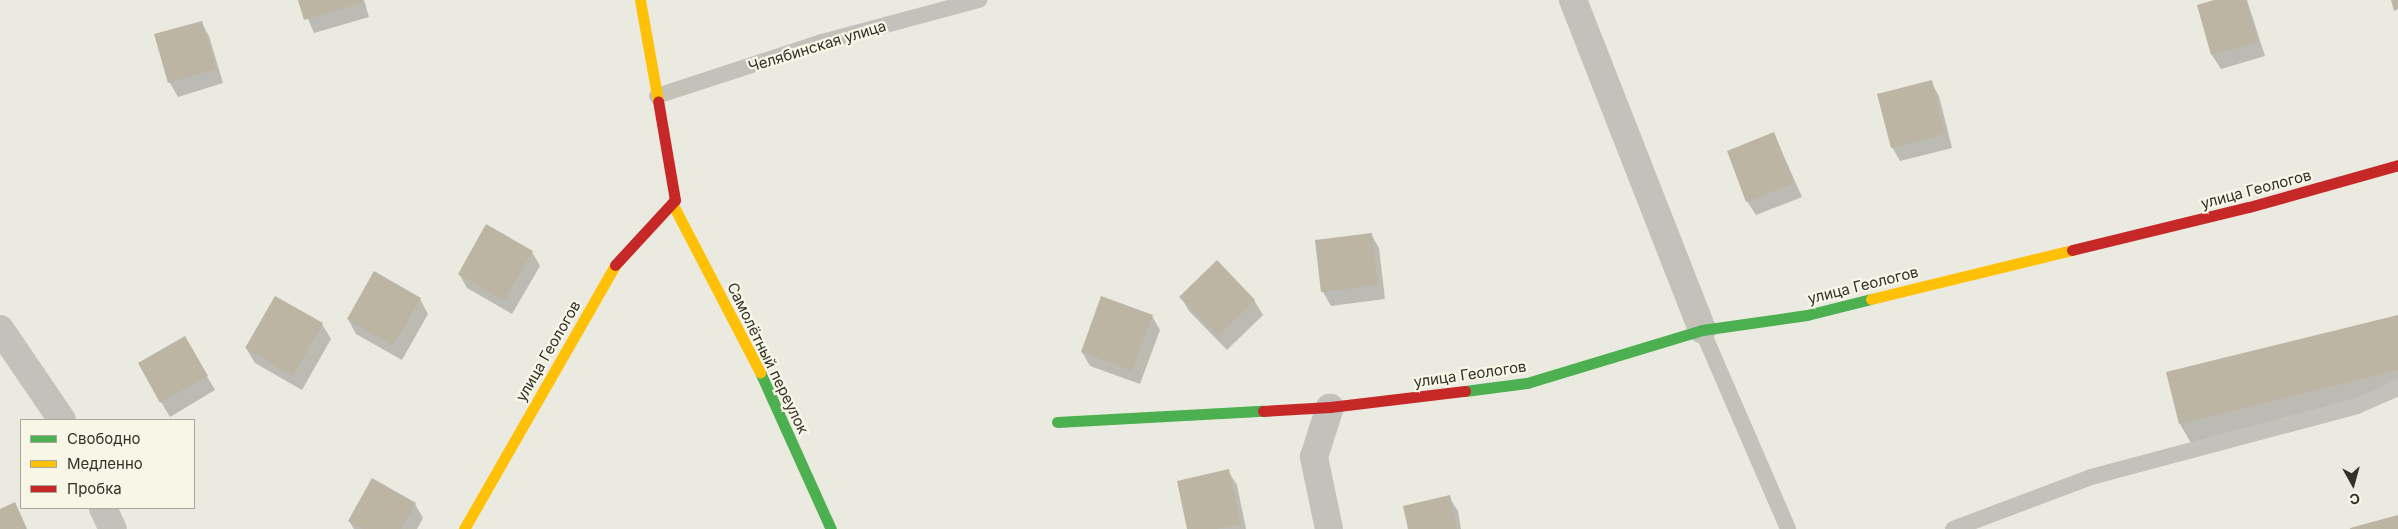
<!DOCTYPE html>
<html>
<head>
<meta charset="utf-8">
<style>
  body { margin:0 }
  #map { position:relative; width:2398px; height:529px; overflow:hidden; background:#ebeae0; font-family:Inter,sans-serif }
  div>[style] { position:absolute }
  [style*='--x'] { left:calc(var(--x)*1px); top:calc(var(--y)*1px); width:calc(var(--w)*1px); rotate:calc(var(--a)*1deg) }
  .shadow>* { inset:0; background:#0003 }
  .building>* { inset:0; background:#bcb5a4 }
  .lane>* { height:16px; margin:-8px; padding:0 8px; transform-origin:8px; border-radius:8px; background:#c3c1b9 }
  .street>* { height:28px; margin:-14px; padding:0 14px; transform-origin:14px; border-radius:14px; background:#c3c1b9 }
  .fast>* { height:11px; margin:-5.5px; padding:0 5.5px; transform-origin:5.5px; border-radius:5.5px; background:#4caf50 }
  .slow>* { height:11px; margin:-5.5px; padding:0 5.5px; transform-origin:5.5px; border-radius:5.5px; background:#ffc107 }
  .jam>* { height:11px; margin:-5.5px; padding:0 5.5px; transform-origin:5.5px; border-radius:5.5px; background:#c62828 }
  span { translate:-50% -50%; white-space:nowrap; text-align:center; line-height:1.15; -webkit-text-stroke:4.5px #f7f6e7; paint-order:stroke }
  .street-label { font-size:15px; color:#333028 }
  .legend { position:absolute; left:20px; top:419px; width:175px; height:90px; box-sizing:border-box; background:#f7f6e7; border:1px solid #a9a79b; margin:0; padding:6px 9px; list-style:none; font-size:15px; color:#333028 }
  .legend li { display:flex; align-items:center; gap:10px; height:25px }
  .legend b { width:25px; border:1px solid #a9a79b }
  .north { position:absolute; left:2328px; top:459px; width:50px; height:50px; -webkit-text-stroke:4px #f7f6e7; paint-order:stroke; rotate:173deg; font-size:14px; font-weight:700; line-height:20px; text-align:center; color:#333028 }
  .north::after { content:''; display:block; margin:auto; width:18px; height:22px; background:#333028; clip-path:polygon(50% 0,100% 100%,50% 72%,0 100%) }
</style>
</head>
<body>
<div id="map">
  <div class="shadow">
    <div style="clip-path:polygon(300px 0,364px 0,369px 17px,314px 33px)"></div>
    <div style="clip-path:polygon(2219px 0,2247px 0,2265px 56px,2221px 69px,2212px 55px,2198px 6px)"></div>
    <div style="clip-path:polygon(201px 22px,209px 36px,223px 83px,178px 97px,170px 83px,155px 35px)"></div>
    <div style="clip-path:polygon(1931px 82px,1939px 96px,1952px 148px,1900px 161px,1892px 147px)"></div>
    <div style="clip-path:polygon(1774px 134px,1802px 197px,1756px 215px,1747px 201px)"></div>
    <div style="clip-path:polygon(1371px 234px,1379px 248px,1385px 299px,1331px 306px,1323px 292px)"></div>
    <div style="clip-path:polygon(532px 252px,540px 266px,512px 314px,467px 288px,459px 274px)"></div>
    <div style="clip-path:polygon(1181px 297px,1254px 300px,1263px 315px,1227px 350px,1189px 311px)"></div>
    <div style="clip-path:polygon(276px 298px,322px 324px,331px 339px,302px 390px,255px 363px,246px 348px)"></div>
    <div style="clip-path:polygon(420px 299px,428px 314px,402px 360px,356px 334px,348px 319px)"></div>
    <div style="clip-path:polygon(1152px 316px,1160px 330px,1140px 384px,1090px 366px,1082px 352px)"></div>
    <div style="clip-path:polygon(2398px 316px,2398px 392px,2191px 443px,2180px 424px,2167px 373px)"></div>
    <div style="clip-path:polygon(185px 338px,215px 390px,170px 417px,139px 364px)"></div>
    <div style="clip-path:polygon(1228px 471px,1237px 485px,1246px 529px,1189px 529px)"></div>
    <div style="clip-path:polygon(1449px 497px,1458px 511px,1461px 529px,1409px 529px)"></div>
    <div style="clip-path:polygon(415px 504px,423px 518px,417px 529px,354px 529px,349px 521px)"></div>
  </div>
  <div class="building">
    <div style="clip-path:polygon(298px 0,361px 0,362px 3px,304px 20px)"></div>
    <div style="clip-path:polygon(2214px 0,2246px 0,2258px 42px,2211px 55px,2197px 5px)"></div>
    <div style="clip-path:polygon(2391px 0,2398px 0,2398px 9px,2394px 11px)"></div>
    <div style="clip-path:polygon(202px 21px,216px 69px,168px 83px,154px 34px)"></div>
    <div style="clip-path:polygon(1932px 80px,1945px 134px,1891px 148px,1877px 94px)"></div>
    <div style="clip-path:polygon(1774px 132px,1794px 183px,1746px 202px,1727px 151px)"></div>
    <div style="clip-path:polygon(486px 224px,533px 251px,504px 301px,458px 274px)"></div>
    <div style="clip-path:polygon(1372px 233px,1378px 285px,1321px 292px,1315px 240px)"></div>
    <div style="clip-path:polygon(1217px 260px,1255px 300px,1218px 336px,1179px 297px)"></div>
    <div style="clip-path:polygon(374px 271px,421px 298px,393px 346px,347px 319px)"></div>
    <div style="clip-path:polygon(275px 296px,323px 323px,293px 376px,245px 348px)"></div>
    <div style="clip-path:polygon(1101px 296px,1153px 315px,1132px 371px,1081px 352px)"></div>
    <div style="clip-path:polygon(2398px 315px,2398px 370px,2179px 424px,2166px 372px)"></div>
    <div style="clip-path:polygon(185px 336px,208px 376px,160px 403px,138px 363px)"></div>
    <div style="clip-path:polygon(1229px 469px,1241px 524px,1216px 529px,1187px 529px,1177px 481px)"></div>
    <div style="clip-path:polygon(372px 478px,416px 503px,401px 529px,362px 529px,348px 521px)"></div>
    <div style="clip-path:polygon(1450px 495px,1457px 529px,1408px 529px,1403px 506px)"></div>
    <div style="clip-path:polygon(15px 502px,27px 529px,0 529px,0 509px)"></div>
    <div style="clip-path:polygon(2398px 515px,2398px 529px,2350px 529px,2350px 528px)"></div>
  </div>
  <div class="lane">
    <div style="--x:657;--y:96;--w:174;--a:-18.1"></div>
    <div style="--x:822;--y:42;--w:163;--a:-15"></div>
    <div style="--x:1702;--y:330;--w:217;--a:66.6"></div>
    <div style="--x:1953;--y:529;--w:147;--a:-20.6"></div>
    <div style="--x:2091;--y:477;--w:275;--a:-14.9"></div>
    <div style="--x:2357;--y:406;--w:45;--a:-23.7"></div>
  </div>
  <div class="street">
    <div style="--x:1573;--y:0;--w:354;--a:68.6"></div>
    <div style="--x:0;--y:329;--w:110;--a:55.7"></div>
    <div style="--x:103;--y:508;--w:23;--a:65"></div>
    <div style="--x:1329;--y:529;--w:74;--a:-101.8"></div>
    <div style="--x:1314;--y:457;--w:52;--a:-72.3"></div>
  </div>
  <div class="fast">
    <div style="--x:760;--y:372;--w:172;--a:65.7"></div>
    <div style="--x:1465;--y:391;--w:63;--a:-7.4"></div>
    <div style="--x:1527;--y:383;--w:183;--a:-16.8"></div>
    <div style="--x:1702;--y:330;--w:106;--a:-8.1"></div>
    <div style="--x:1807;--y:315;--w:66;--a:-14"></div>
    <div style="--x:1057;--y:422;--w:206;--a:-3.1"></div>
  </div>
  <div class="slow">
    <div style="--x:640;--y:0;--w:103;--a:79.9"></div>
    <div style="--x:672;--y:203;--w:191;--a:62.5"></div>
    <div style="--x:1871;--y:299;--w:207;--a:-13.7"></div>
    <div style="--x:464;--y:529;--w:304;--a:-60.2"></div>
  </div>
  <div class="jam">
    <div style="--x:2072;--y:250;--w:182;--a:-13.7"></div>
    <div style="--x:2249;--y:207;--w:155;--a:-15.7"></div>
    <div style="--x:615;--y:265;--w:88;--a:-47.3"></div>
    <div style="--x:675;--y:200;--w:100;--a:-99.7"></div>
    <div style="--x:1263;--y:411;--w:67;--a:-3.4"></div>
    <div style="--x:1330;--y:407;--w:136;--a:-6.8"></div>
  </div>
  <div class="street-label">
    <span style="left:817px;top:46px;rotate:-17deg">Челябинская улица</span>
    <span style="left:2256px;top:189px;rotate:-15deg">улица Геологов</span>
    <span style="left:1863px;top:285px;rotate:-14deg">улица Геологов</span>
    <span style="left:548px;top:351px;rotate:-60deg">улица Геологов</span>
    <span style="left:768px;top:358px;rotate:64deg">Самолётный переулок</span>
    <span style="left:1470px;top:374px;rotate:-8deg">улица Геологов</span>
  </div>
  <ul class="legend">
  <li><b style="height:6px;background:#4caf50"></b>Свободно</li>
  <li><b style="height:6px;background:#ffc107"></b>Медленно</li>
  <li><b style="height:6px;background:#c62828"></b>Пробка</li>
  </ul>
  <div class="north">С</div>
</div>
</body>
</html>
